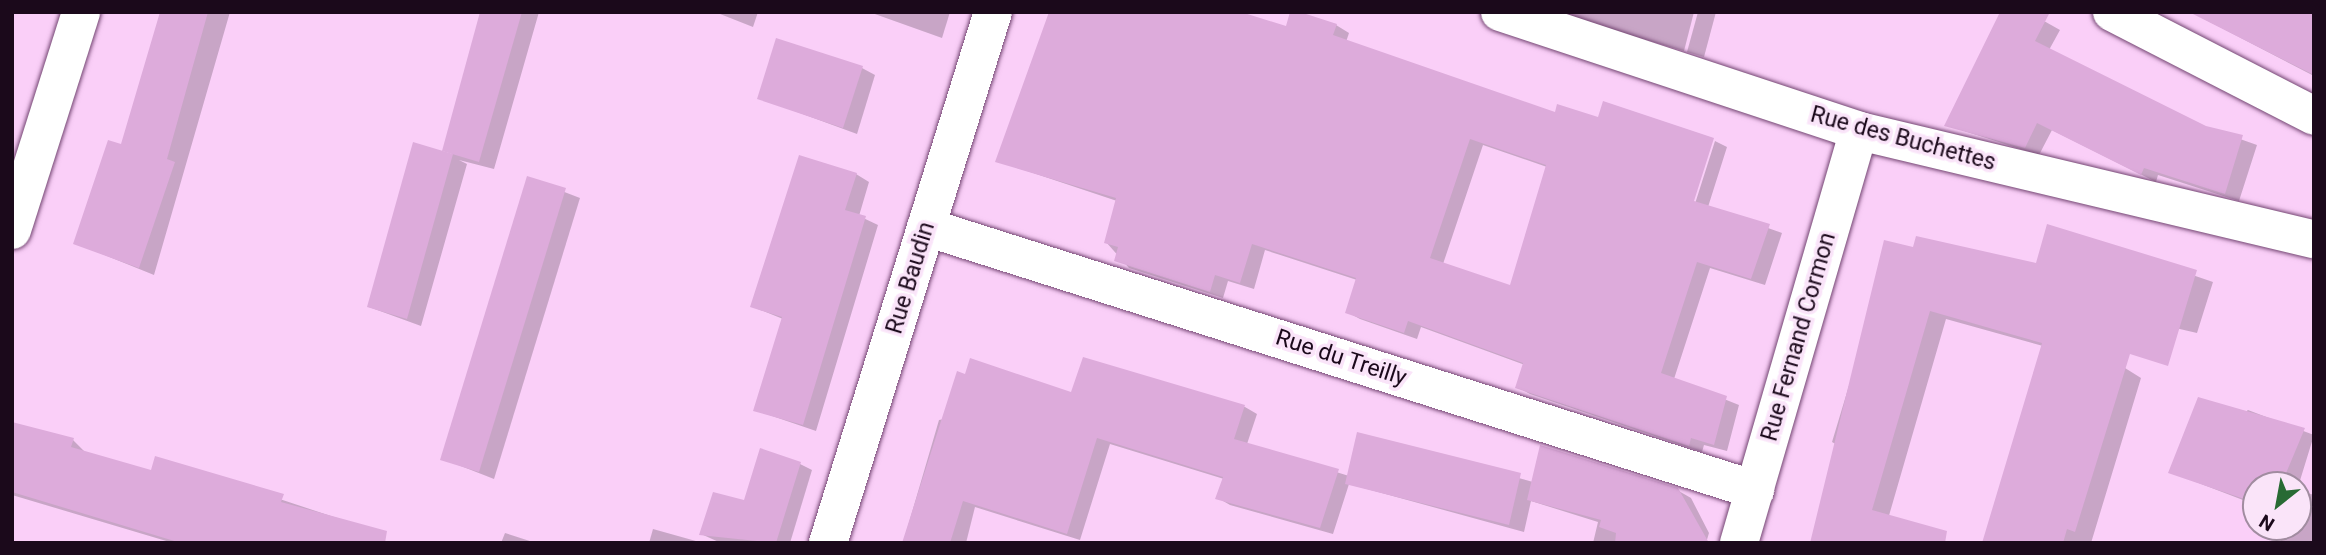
<!DOCTYPE html>
<html>
<head>
<meta charset="utf-8">
<style>
  body { margin:0 }
  #map { position:relative; width:2326px; height:555px; overflow:hidden; background:#facff8; font-family:Roboto,sans-serif }
  div>[style] { position:absolute }
  [style*='--x'] { left:calc(var(--x)*1px); top:calc(var(--y)*1px); width:calc(var(--w)*1px); rotate:calc(var(--a)*1deg) }
  .shadow>* { inset:0; background:#0003 }
  .building>* { inset:0; background:#ddabdb }
  .roads { filter:drop-shadow(0 0 2px #734572) drop-shadow(0 0 2px #734572) }
  .minor>* { height:38px; margin:-19px; padding:0 19px; transform-origin:19px; border-radius:19px; background:#fff }
  span { translate:-50% -50%; white-space:nowrap; text-align:center; line-height:1.15; -webkit-text-stroke:7px #fae4f9; paint-order:stroke }
  .street-label { font-size:23px; color:#1b091b }
  .frame { position:absolute; inset:0; border:14px solid #1b091b; pointer-events:none }
  .north { position:absolute; left:2242px; top:471px; width:70px; height:70px; box-sizing:border-box; background:#fae4f9; border:2px solid #a18ca0; border-radius:50%; rotate:211deg; font-size:19px; font-weight:700; line-height:28px; text-align:center; color:#1b091b }
  .north::after { content:''; display:block; margin:auto; width:24px; height:32px; background:#286a34; clip-path:polygon(50% 0,100% 100%,50% 72%,0 100%) }
</style>
</head>
<body>
<div id="map">
  <div class="shadow">
    <div style="clip-path:polygon(161px 12px,230px 12px,154px 275px,75px 243px,122px 146px)"></div>
    <div style="clip-path:polygon(482px 12px,539px 12px,494px 169px,459px 160px,467px 164px,421px 326px,369px 307px,451px 156px)"></div>
    <div style="clip-path:polygon(715px 12px,758px 12px,753px 27px)"></div>
    <div style="clip-path:polygon(950px 12px,942px 38px,872px 13px,872px 12px)"></div>
    <div style="clip-path:polygon(1551px 12px,1694px 12px,1684px 51px)"></div>
    <div style="clip-path:polygon(1698px 12px,1716px 12px,1704px 57px,1687px 52px)"></div>
    <div style="clip-path:polygon(2028px 12px,2060px 30px,2049px 50px,2206px 127px,2257px 145px,2239px 201px,2158px 175px,2156px 182px,2052px 130px,2039px 155px,1946px 125px)"></div>
    <div style="clip-path:polygon(2191px 12px,2314px 12px,2314px 76px)"></div>
    <div style="clip-path:polygon(evenodd,1336px 25px,1349px 33px,1346px 42px,1693px 210px,1715px 141px,1727px 147px,1708px 207px,1782px 233px,1765px 285px,1710px 268px,1674px 379px,1739px 405px,1727px 451px,1704px 445px,1702px 452px,1530px 394px,1517px 387px,1525px 365px,1421px 327px,1417px 339px,1360px 319px,1347px 312px,1357px 280px,1265px 250px,1254px 289px,1228px 281px,1223px 298px,1129px 268px,1106px 242px,1117px 201px,997px 161px,1287px 29px,1336px 25px,1483px 145px,1547px 167px,1511px 288px,1443px 264px,1483px 145px)"></div>
    <div style="clip-path:polygon(862px 68px,875px 75px,857px 134px,759px 98px)"></div>
    <div style="clip-path:polygon(856px 174px,869px 182px,859px 216px,878px 225px,816px 431px,755px 410px,783px 319px,753px 307px)"></div>
    <div style="clip-path:polygon(528px 178px,580px 198px,494px 479px,443px 459px)"></div>
    <div style="clip-path:polygon(2049px 226px,2213px 282px,2197px 333px,2102px 311px,2125px 368px,2141px 378px,2091px 543px,1984px 543px,2043px 346px,1946px 319px,1888px 519px,1812px 543px,1839px 446px,1832px 442px,1876px 296px,1914px 249px,2038px 265px)"></div>
    <div style="clip-path:polygon(1084px 360px,1245px 407px,1257px 414px,1247px 444px,1349px 476px,1358px 434px,1533px 482px,1677px 490px,1691px 498px,1709px 533px,1706px 543px,1593px 543px,1598px 522px,1531px 501px,1524px 532px,1349px 484px,1333px 534px,1230px 505px,1218px 498px,1224px 479px,1110px 444px,1080px 540px,975px 507px,966px 543px,903px 543px,939px 420px,1072px 395px)"></div>
    <div style="clip-path:polygon(2248px 410px,2314px 435px,2298px 487px,2256px 485px,2256px 505px,2170px 472px)"></div>
    <div style="clip-path:polygon(73px 440px,86px 453px,152px 472px,156px 458px,349px 522px,361px 543px,173px 543px,12px 495px,12px 441px)"></div>
    <div style="clip-path:polygon(800px 464px,812px 470px,790px 543px,721px 543px,701px 534px)"></div>
    <div style="clip-path:polygon(2298px 490px,2314px 495px,2314px 543px,2280px 543px,2284px 527px,2298px 527px)"></div>
    <div style="clip-path:polygon(653px 529px,703px 543px,649px 543px)"></div>
    <div style="clip-path:polygon(505px 533px,536px 543px,501px 543px)"></div>
  </div>
  <div class="building">
    <div style="clip-path:polygon(160px 12px,208px 12px,167px 159px,175px 162px,139px 268px,73px 244px,108px 140px,121px 144px)"></div>
    <div style="clip-path:polygon(480px 12px,522px 12px,479px 162px,442px 151px)"></div>
    <div style="clip-path:polygon(evenodd,1049px 12px,1241px 12px,1286px 26px,1290px 12px,1300px 12px,1337px 24px,1333px 35px,1555px 112px,1557px 104px,1598px 117px,1603px 101px,1714px 138px,1694px 201px,1770px 224px,1751px 279px,1697px 262px,1661px 373px,1727px 396px,1714px 445px,1691px 438px,1689px 446px,1515px 388px,1523px 363px,1408px 321px,1404px 333px,1345px 313px,1356px 278px,1252px 244px,1240px 283px,1215px 275px,1210px 292px,1114px 261px,1118px 247px,1104px 243px,1116px 198px,995px 162px,1049px 12px,1470px 139px,1546px 165px,1510px 285px,1430px 258px,1470px 139px)"></div>
    <div style="clip-path:polygon(2000px 12px,2050px 12px,2035px 41px,2206px 126px,2243px 135px,2225px 194px,2144px 168px,2141px 175px,2037px 123px,2025px 148px,1944px 126px)"></div>
    <div style="clip-path:polygon(2189px 12px,2314px 12px,2314px 75px)"></div>
    <div style="clip-path:polygon(776px 38px,863px 66px,843px 128px,757px 99px)"></div>
    <div style="clip-path:polygon(413px 142px,453px 154px,407px 319px,367px 307px)"></div>
    <div style="clip-path:polygon(799px 155px,857px 173px,845px 210px,866px 216px,803px 425px,753px 411px,782px 317px,750px 307px)"></div>
    <div style="clip-path:polygon(527px 176px,566px 188px,479px 472px,440px 460px)"></div>
    <div style="clip-path:polygon(2047px 224px,2197px 270px,2168px 366px,2130px 354px,2075px 532px,2067px 529px,2063px 543px,1982px 543px,2042px 343px,1930px 311px,1872px 510px,1947px 531px,1945px 543px,1810px 543px,1884px 240px,1913px 247px,1916px 236px,2036px 263px)"></div>
    <div style="clip-path:polygon(1083px 357px,1245px 405px,1234px 439px,1339px 469px,1320px 528px,1215px 499px,1223px 477px,1097px 438px,1067px 534px,963px 501px,950px 543px,902px 543px,957px 371px,965px 374px,970px 358px,1071px 392px)"></div>
    <div style="clip-path:polygon(2198px 397px,2305px 428px,2281px 485px,2256px 485px,2256px 503px,2168px 473px)"></div>
    <div style="clip-path:polygon(12px 422px,74px 438px,71px 447px,151px 470px,155px 456px,284px 494px,281px 502px,387px 531px,385px 543px,181px 543px,12px 492px)"></div>
    <div style="clip-path:polygon(1357px 432px,1521px 473px,1509px 525px,1345px 484px)"></div>
    <div style="clip-path:polygon(1540px 445px,1678px 488px,1709px 543px,1615px 543px,1616px 533px,1599px 527px,1601px 520px,1527px 500px)"></div>
    <div style="clip-path:polygon(760px 448px,801px 462px,776px 543px,699px 535px,713px 492px,744px 500px)"></div>
  </div>
  <div class="roads">
    <div class="minor">
      <div style="--x:1500;--y:12;--w:378;--a:18.3"></div>
      <div style="--x:1859;--y:131;--w:468;--a:13.4"></div>
      <div style="--x:2112;--y:12;--w:227;--a:27.2"></div>
      <div style="--x:926;--y:227;--w:870;--a:17.6"></div>
      <div style="--x:12;--y:230;--w:229;--a:-72.4"></div>
      <div style="--x:828;--y:543;--w:556;--a:-72.74"></div>
      <div style="--x:1739;--y:543;--w:429;--a:-73.8"></div>
    </div>
  </div>
  <div class="street-label">
    <span style="left:1903px;top:139px;rotate:15deg">Rue des Buchettes</span>
    <span style="left:911px;top:278px;rotate:-73deg">Rue Baudin</span>
    <span style="left:1799px;top:337px;rotate:-74deg">Rue Fernand Cormon</span>
    <span style="left:1341px;top:358px;rotate:18deg">Rue du Treilly</span>
  </div>
  <div class="frame"></div>
  <div class="north">N</div>
</div>
</body>
</html>
